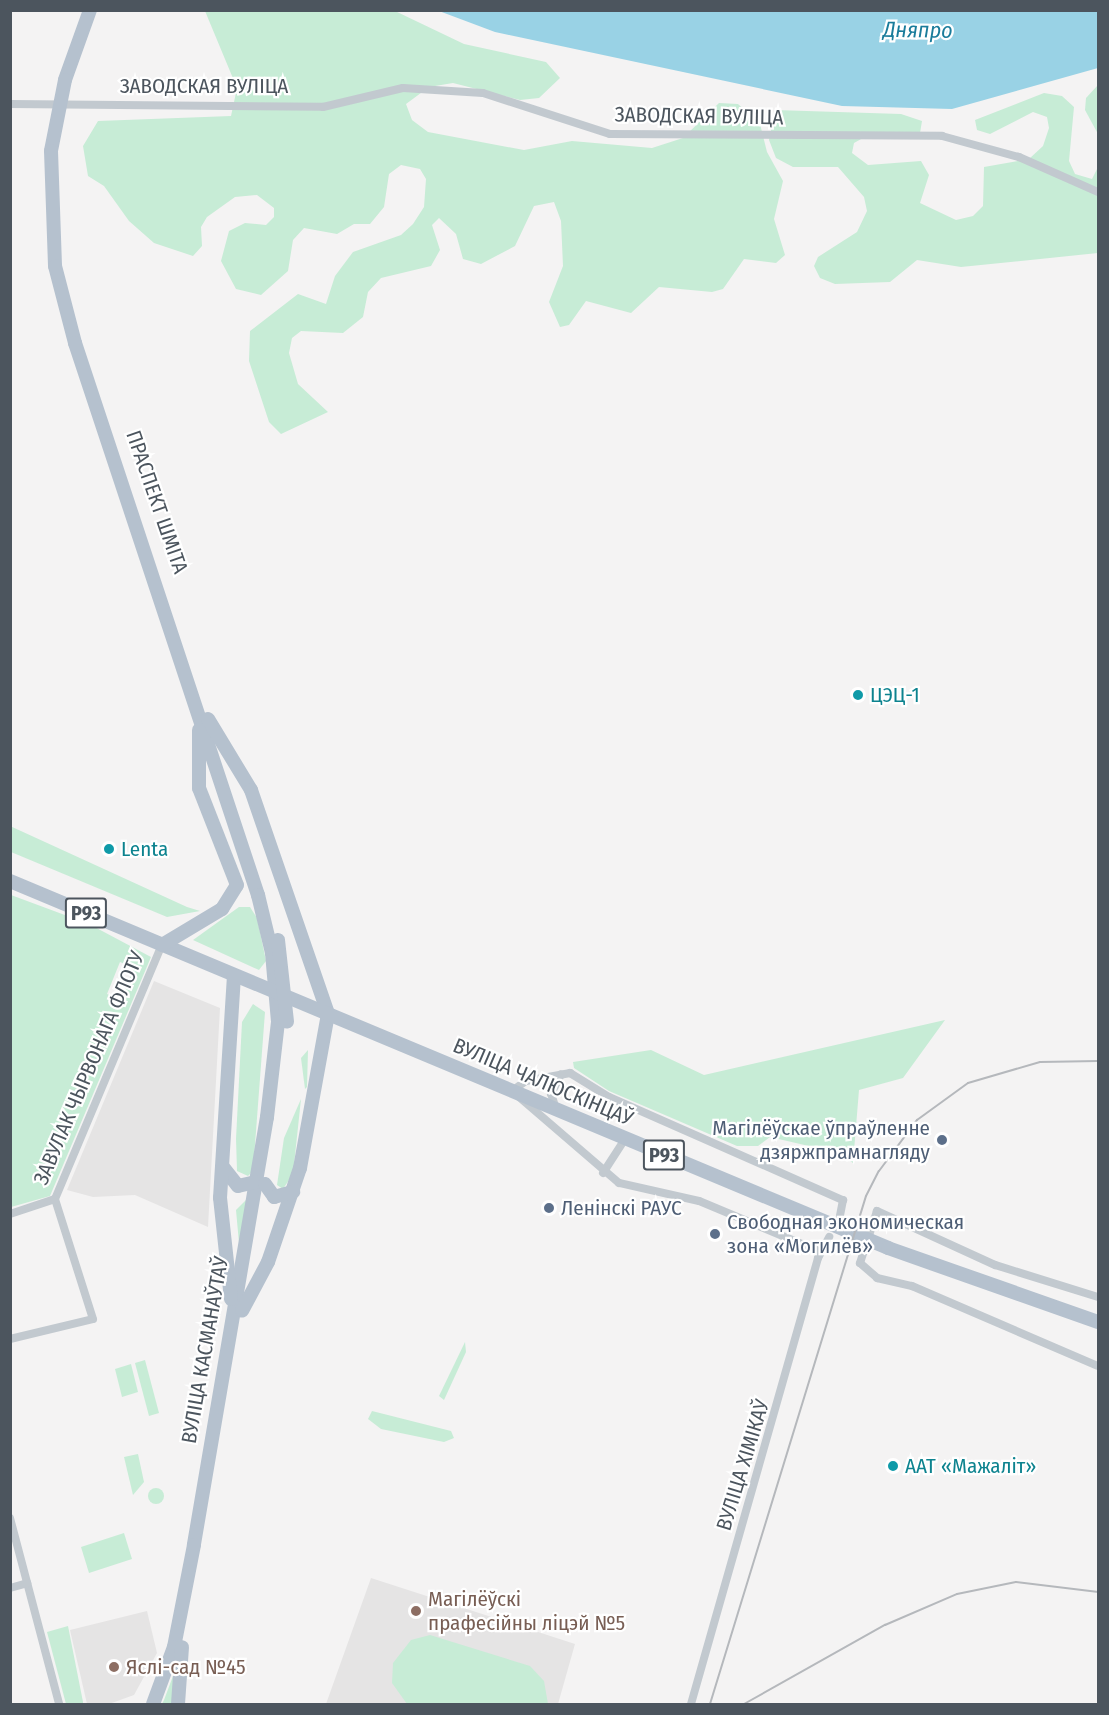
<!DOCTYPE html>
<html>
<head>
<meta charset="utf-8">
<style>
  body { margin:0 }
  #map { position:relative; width:1109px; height:1715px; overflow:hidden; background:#f4f3f3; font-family:"Fira Sans Condensed",sans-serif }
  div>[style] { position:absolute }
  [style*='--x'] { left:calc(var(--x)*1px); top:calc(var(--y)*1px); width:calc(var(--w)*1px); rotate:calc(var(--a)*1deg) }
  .education>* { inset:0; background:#e5e4e4 }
  .green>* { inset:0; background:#c7ecd6 }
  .round { border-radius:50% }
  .water>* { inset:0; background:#99d2e5 }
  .street>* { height:8px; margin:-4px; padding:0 4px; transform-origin:4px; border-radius:4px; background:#c2c9cf }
  .primary>* { height:14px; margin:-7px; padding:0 7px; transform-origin:7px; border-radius:7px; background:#b5c1ce }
  .rail>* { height:2px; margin:-1px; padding:0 1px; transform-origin:1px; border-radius:1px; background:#b5b8bc }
  .dots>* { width:16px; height:16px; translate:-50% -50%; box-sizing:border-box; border:3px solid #fff; border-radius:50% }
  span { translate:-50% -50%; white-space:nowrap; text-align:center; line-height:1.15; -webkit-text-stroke:4.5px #fff; paint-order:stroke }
  .shield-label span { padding:2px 4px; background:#fff; border:2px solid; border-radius:4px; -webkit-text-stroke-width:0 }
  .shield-label { font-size:20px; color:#4c555e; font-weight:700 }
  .street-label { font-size:21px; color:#4c555e }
  .culture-label { font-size:21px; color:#0d838f }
  .left { translate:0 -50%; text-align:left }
  .service-label { font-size:21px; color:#4e5e75 }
  .right { translate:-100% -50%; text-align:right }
  .education-label { font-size:21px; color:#785e54 }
  .water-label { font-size:22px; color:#1a7c9b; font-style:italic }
  .frame { position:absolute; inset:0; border:12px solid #4c555e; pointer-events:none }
</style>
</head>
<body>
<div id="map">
  <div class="education">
    <div style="clip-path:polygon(154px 981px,220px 1008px,208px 1227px,135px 1195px,93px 1197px,67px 1190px)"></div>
    <div style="clip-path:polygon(371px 1578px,575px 1644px,558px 1704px,326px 1704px)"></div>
    <div style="clip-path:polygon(147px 1611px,157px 1653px,134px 1695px,109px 1704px,87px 1704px,70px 1630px)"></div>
  </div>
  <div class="green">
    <div style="clip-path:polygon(205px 11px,395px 11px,464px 44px,546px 62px,560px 78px,539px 98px,520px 100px,453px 83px,429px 87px,406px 104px,412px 120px,428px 132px,524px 150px,572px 141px,652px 148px,683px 138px,719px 103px,738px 104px,760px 124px,767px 152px,783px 181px,774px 219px,785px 255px,776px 263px,744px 259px,723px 289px,712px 292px,659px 287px,631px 313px,586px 301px,569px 325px,560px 327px,549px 302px,563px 266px,561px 221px,554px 202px,534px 206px,515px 246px,481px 264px,463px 259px,456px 234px,439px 218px,432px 225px,440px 250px,431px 266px,381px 278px,368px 292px,363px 317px,343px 333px,301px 331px,292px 338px,289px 353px,298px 384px,328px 412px,281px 434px,269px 422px,249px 361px,250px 331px,298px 294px,326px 304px,335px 276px,353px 252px,401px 235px,413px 224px,424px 207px,426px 179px,420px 169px,401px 165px,389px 174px,384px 207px,370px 224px,354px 224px,337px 234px,304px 228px,293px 240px,288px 271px,261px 295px,236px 289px,221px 261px,229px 231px,245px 223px,266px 225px,274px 217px,274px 208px,257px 195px,235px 197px,207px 217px,201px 227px,202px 246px,193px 256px,154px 243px,129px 221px,104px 186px,88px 176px,83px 146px,98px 121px,231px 116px,237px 88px)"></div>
    <div style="clip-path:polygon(1098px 85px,1098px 134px,1085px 110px,1086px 98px)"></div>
    <div style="clip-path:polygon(1044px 93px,1062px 96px,1074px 107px,1069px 161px,1075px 174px,1092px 179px,1098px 167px,1098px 253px,961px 267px,917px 260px,890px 282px,835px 284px,820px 278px,814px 266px,818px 257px,857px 232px,867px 211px,864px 197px,838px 167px,793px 167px,776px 158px,769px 140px,775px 110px,901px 114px,922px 121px,920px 133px,863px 138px,854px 143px,852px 153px,868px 165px,921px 161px,929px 175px,920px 203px,956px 220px,973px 216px,983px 206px,984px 167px,1029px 159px,1043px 146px,1049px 128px,1047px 117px,1033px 112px,990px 134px,977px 130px,975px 120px)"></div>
    <div style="clip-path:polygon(10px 826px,187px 907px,200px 911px,167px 917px,11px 852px)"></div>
    <div style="clip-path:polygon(evenodd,11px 895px,89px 924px,151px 957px,50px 1196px,11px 1207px,11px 895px,120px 962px,134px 968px,121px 999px,107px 994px,120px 962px)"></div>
    <div style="clip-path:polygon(239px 907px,250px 907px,257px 918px,266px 961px,259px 970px,193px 940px)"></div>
    <div style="clip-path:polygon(253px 1004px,265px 1012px,253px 1171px,248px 1176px,237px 1171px,236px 1139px,242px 1022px)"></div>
    <div style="clip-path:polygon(945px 1020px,903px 1078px,859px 1090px,853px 1163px,839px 1153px,770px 1137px,758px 1146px,737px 1146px,609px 1091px,574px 1068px,573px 1062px,651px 1050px,704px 1075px)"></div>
    <div style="clip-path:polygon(308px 1050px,307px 1087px,305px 1089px,301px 1058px)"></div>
    <div style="clip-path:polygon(301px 1099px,293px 1174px,283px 1189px,277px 1185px,284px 1138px)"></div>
    <div style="clip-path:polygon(246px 1200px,249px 1202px,239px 1243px,236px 1210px)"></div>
    <div style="clip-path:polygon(465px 1342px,466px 1352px,444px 1400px,439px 1396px)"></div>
    <div style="clip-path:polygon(145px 1360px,159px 1413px,149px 1416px,135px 1363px)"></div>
    <div style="clip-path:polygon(131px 1364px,138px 1392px,122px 1397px,115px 1369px)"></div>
    <div style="clip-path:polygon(372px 1411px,451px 1431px,454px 1438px,444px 1442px,381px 1429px,368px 1419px)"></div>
    <div style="clip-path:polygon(138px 1454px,144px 1482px,133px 1495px,124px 1457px)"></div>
    <div class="round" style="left:148px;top:1488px;width:16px;height:16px"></div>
    <div style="clip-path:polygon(124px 1533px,132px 1559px,89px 1573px,81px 1547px)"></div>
    <div style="clip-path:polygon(68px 1626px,83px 1702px,83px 1704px,66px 1704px,47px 1632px)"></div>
    <div style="clip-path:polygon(430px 1635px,530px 1666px,544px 1681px,548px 1704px,407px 1704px,392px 1683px,393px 1663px,411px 1640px)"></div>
    <div style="clip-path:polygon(173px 1676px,173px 1704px,162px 1704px,164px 1700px)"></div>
  </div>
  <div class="water">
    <div style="clip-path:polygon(439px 11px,1098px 11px,1098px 68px,952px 109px,842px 106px,495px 32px)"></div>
  </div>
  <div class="street">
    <div style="--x:10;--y:104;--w:313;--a:0.5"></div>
    <div style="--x:323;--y:107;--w:82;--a:-13.4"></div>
    <div style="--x:403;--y:88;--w:80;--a:3.6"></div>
    <div style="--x:483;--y:93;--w:133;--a:17.9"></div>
    <div style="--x:610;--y:134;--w:332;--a:0.3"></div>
    <div style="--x:942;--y:136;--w:80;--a:15.3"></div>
    <div style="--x:1019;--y:157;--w:86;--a:23.9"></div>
    <div style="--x:556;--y:1109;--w:16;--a:-108"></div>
    <div style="--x:551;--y:1094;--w:22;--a:-63"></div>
    <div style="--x:603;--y:1173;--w:40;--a:-57.1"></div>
    <div style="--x:10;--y:1214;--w:47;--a:-18.4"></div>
    <div style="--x:55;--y:1199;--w:276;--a:-67.2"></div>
    <div style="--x:821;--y:1252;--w:132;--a:-157.3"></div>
    <div style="--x:699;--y:1201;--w:82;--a:-167.3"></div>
    <div style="--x:619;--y:1183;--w:141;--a:-139.3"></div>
    <div style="--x:512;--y:1091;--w:17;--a:-36"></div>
    <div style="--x:526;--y:1081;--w:45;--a:-10.3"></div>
    <div style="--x:570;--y:1073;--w:46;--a:31.6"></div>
    <div style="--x:609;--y:1097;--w:256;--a:23.8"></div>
    <div style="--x:843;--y:1200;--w:16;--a:101"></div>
    <div style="--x:1098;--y:1297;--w:108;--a:-162.7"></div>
    <div style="--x:995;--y:1265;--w:130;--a:-155.4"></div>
    <div style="--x:877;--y:1211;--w:55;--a:108.1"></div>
    <div style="--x:860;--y:1263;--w:23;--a:41"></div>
    <div style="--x:877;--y:1278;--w:36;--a:13"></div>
    <div style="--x:912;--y:1286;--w:202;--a:23.3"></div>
    <div style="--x:10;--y:1339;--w:85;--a:-13.5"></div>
    <div style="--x:93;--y:1319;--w:126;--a:-107.6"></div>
    <div style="--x:10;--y:1518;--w:192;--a:75.2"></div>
    <div style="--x:10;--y:1588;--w:18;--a:-16"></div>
    <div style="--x:691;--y:1704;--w:464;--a:-74.1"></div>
    <div style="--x:818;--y:1258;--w:24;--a:-62"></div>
  </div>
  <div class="primary">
    <div style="--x:90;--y:10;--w:74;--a:109.7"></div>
    <div style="--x:65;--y:80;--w:72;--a:101.2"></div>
    <div style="--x:51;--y:151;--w:115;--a:88"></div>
    <div style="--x:55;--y:266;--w:80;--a:75.4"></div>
    <div style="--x:75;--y:343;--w:582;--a:71.66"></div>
    <div style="--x:258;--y:895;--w:60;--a:76.4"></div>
    <div style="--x:272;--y:953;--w:69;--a:85"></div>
    <div style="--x:278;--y:1022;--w:96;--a:96.6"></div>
    <div style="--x:267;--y:1117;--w:434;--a:99.7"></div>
    <div style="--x:194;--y:1545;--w:104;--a:101.1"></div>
    <div style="--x:174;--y:1647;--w:61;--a:110.2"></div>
    <div style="--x:208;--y:719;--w:83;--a:58.8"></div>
    <div style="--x:251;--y:790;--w:237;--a:71"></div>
    <div style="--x:328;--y:1014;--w:157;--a:100.3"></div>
    <div style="--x:300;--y:1168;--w:99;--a:108.8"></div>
    <div style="--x:268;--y:1262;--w:55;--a:118"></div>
    <div style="--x:10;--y:881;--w:952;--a:22.68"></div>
    <div style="--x:888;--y:1248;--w:223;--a:19.4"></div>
    <div style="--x:278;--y:940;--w:82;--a:83.7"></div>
    <div style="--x:162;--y:945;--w:70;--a:-31"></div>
    <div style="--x:222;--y:909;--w:28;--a:-58"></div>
    <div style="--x:237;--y:885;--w:104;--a:-111.4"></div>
    <div style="--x:199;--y:788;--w:58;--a:-90"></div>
    <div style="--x:223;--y:1167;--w:24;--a:52"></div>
    <div style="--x:238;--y:1186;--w:18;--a:-13"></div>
    <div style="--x:265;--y:1184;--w:16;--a:55"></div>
    <div style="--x:274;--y:1197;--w:20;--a:-15"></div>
    <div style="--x:231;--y:1299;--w:102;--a:-96.2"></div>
    <div style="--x:220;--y:1198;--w:223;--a:-86.4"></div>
    <div style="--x:178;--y:1704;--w:57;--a:-86"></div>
  </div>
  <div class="rail">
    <div style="--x:710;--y:1704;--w:531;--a:-72.93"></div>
    <div style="--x:866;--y:1196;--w:28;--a:-63"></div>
    <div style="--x:879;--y:1171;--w:64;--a:-53.3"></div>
    <div style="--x:917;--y:1120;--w:63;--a:-36"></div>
    <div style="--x:968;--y:1083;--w:75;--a:-16.3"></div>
    <div style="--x:1040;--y:1062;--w:58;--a:-1"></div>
    <div style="--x:744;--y:1704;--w:162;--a:-29.3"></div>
    <div style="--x:885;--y:1625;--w:78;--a:-23.3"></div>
    <div style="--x:957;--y:1594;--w:60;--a:-11.5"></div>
    <div style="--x:1016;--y:1582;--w:83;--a:7"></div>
  </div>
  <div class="dots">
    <div style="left:858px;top:695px;background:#0f9aa8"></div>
    <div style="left:109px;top:849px;background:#0f9aa8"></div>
    <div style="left:942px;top:1140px;background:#5c6f8a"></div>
    <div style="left:549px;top:1208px;background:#5c6f8a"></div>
    <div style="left:715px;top:1234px;background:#5c6f8a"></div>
    <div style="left:893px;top:1466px;background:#0f9aa8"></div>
    <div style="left:416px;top:1611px;background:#8d6e63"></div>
    <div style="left:114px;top:1667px;background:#8d6e63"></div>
  </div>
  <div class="shield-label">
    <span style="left:86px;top:913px">Р93</span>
    <span style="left:664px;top:1155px">Р93</span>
  </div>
  <div class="street-label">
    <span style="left:204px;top:86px">ЗАВОДСКАЯ ВУЛІЦА</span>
    <span style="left:699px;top:116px;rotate:1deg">ЗАВОДСКАЯ ВУЛІЦА</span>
    <span style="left:157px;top:502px;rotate:71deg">ПРАСПЕКТ ШМІТА</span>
    <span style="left:89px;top:1068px;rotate:-67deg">ЗАВУЛАК ЧЫРВОНАГА ФЛОТУ</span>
    <span style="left:543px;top:1082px;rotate:23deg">ВУЛІЦА ЧАЛЮСКІНЦАЎ</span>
    <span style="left:205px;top:1350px;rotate:-80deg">ВУЛІЦА КАСМАНАЎТАЎ</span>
    <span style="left:743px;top:1465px;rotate:-73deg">ВУЛІЦА ХІМІКАЎ</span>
  </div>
  <div class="culture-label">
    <span class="left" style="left:870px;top:695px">ЦЭЦ-1</span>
    <span class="left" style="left:121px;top:849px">Lenta</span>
    <span class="left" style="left:905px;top:1466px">ААТ «Мажаліт»</span>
  </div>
  <div class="service-label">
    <span class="right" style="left:930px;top:1140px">Магілёўскае ўпраўленне<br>дзяржпрамнагляду</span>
    <span class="left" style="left:561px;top:1208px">Ленінскі РАУС</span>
    <span class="left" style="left:727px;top:1234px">Свободная экономическая<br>зона «Могилёв»</span>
  </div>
  <div class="education-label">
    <span class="left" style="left:428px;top:1611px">Магілёўскі<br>прафесійны ліцэй №5</span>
    <span class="left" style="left:126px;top:1667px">Яслі-сад №45</span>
  </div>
  <div class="water-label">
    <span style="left:918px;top:30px;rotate:1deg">Дняпро</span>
  </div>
  <div class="frame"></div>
</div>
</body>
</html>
